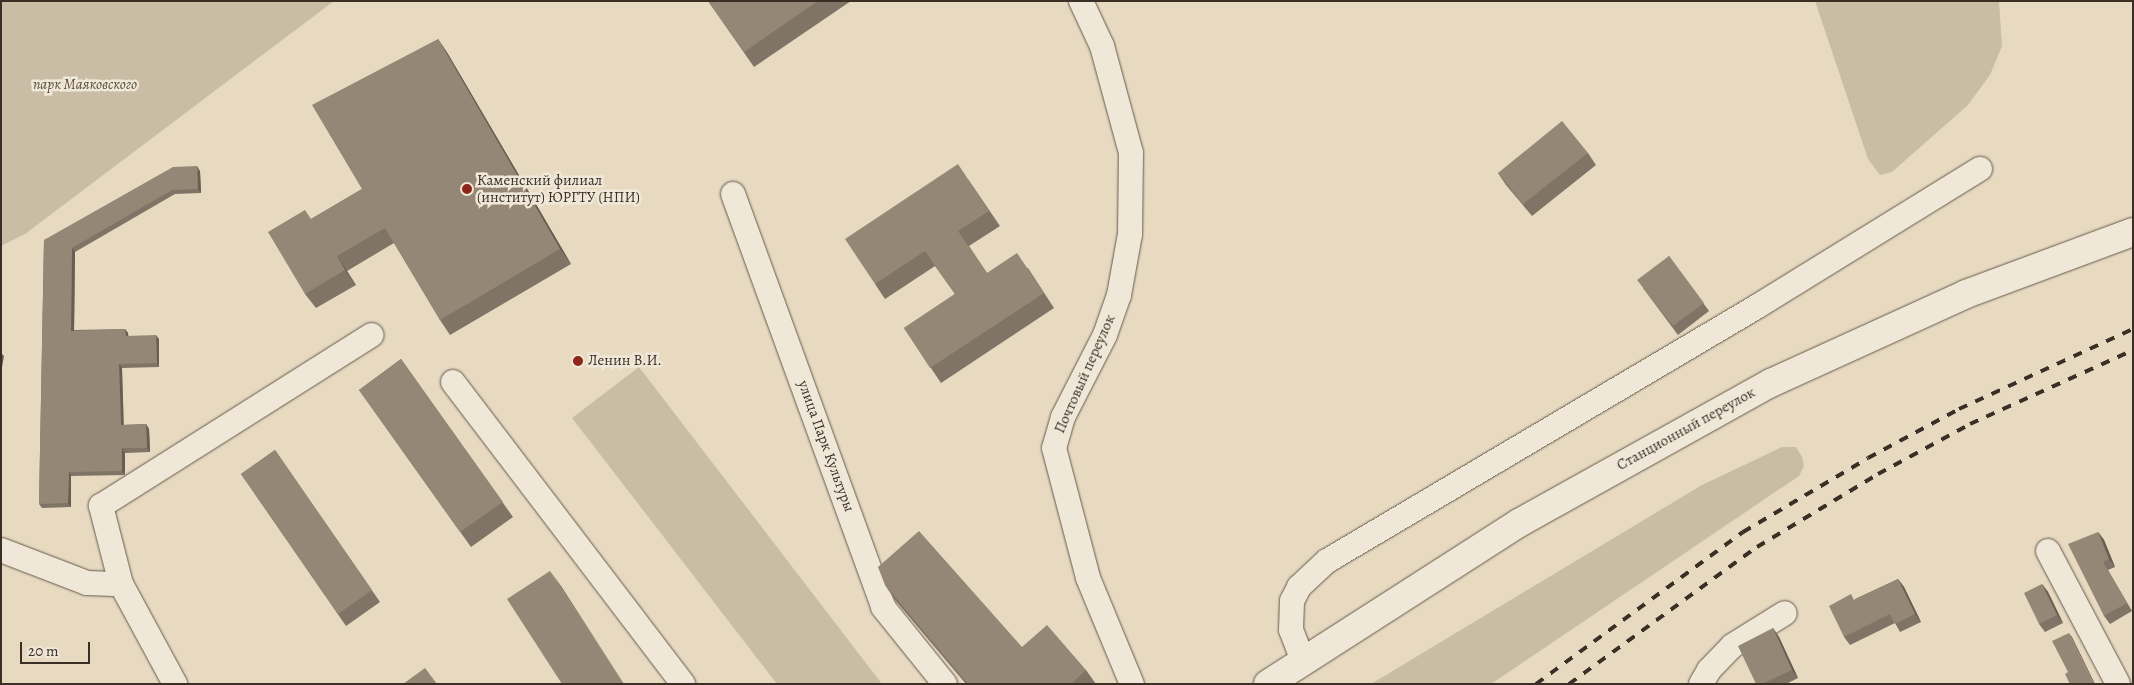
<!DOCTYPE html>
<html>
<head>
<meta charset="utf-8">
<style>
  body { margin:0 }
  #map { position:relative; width:2134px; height:685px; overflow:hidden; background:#e7dac1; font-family:Alegreya,serif }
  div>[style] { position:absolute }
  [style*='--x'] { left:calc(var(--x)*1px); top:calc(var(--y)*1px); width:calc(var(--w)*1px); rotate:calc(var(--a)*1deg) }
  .green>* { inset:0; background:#cabda6 }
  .roads { filter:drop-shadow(0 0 1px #65594c) drop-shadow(0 0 1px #65594c) }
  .minor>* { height:24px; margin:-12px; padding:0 12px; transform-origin:12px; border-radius:12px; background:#efe7d7 }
  .secondary>* { height:28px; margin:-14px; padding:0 14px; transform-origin:14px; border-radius:14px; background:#efe7d7 }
  .rail>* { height:4px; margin-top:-2px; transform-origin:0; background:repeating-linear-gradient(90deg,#3a2e25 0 9px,transparent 0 18px) }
  .wall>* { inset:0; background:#7f7465 }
  .shaded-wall>* { inset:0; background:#685e53 }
  .building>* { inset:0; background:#948776 }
  .dots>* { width:14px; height:14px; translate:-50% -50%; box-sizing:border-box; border:2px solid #efe7d7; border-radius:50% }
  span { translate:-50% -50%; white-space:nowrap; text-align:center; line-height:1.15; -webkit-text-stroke:5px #efe7d7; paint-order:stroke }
  .park-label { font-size:15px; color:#574b3f; font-style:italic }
  .poi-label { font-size:15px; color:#3a2e25 }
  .left { translate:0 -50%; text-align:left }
  .street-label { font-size:15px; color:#3a2e25 }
  .frame { position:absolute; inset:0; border:2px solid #3a2e25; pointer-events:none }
  .scale { position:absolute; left:20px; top:642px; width:70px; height:22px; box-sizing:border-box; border:2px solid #3a2e25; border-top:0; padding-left:6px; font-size:15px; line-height:18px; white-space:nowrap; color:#3a2e25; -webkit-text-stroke:4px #efe7d7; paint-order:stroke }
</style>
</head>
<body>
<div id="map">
  <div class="green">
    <div style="clip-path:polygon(1px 1px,334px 1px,25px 234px,1px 246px)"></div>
    <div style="clip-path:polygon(1815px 1px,1999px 1px,2002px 46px,1990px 75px,1968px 105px,1892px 172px,1880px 175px,1868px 159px)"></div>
    <div style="clip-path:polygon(639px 367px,882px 684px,777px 684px,572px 418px)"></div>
    <div style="clip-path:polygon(1782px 447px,1796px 447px,1802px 457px,1804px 466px,1799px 476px,1491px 684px,1371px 684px,1702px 485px)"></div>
  </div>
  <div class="roads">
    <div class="minor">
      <div style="--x:1081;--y:1;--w:50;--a:65"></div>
      <div style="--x:1102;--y:46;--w:111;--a:74.8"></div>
      <div style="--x:1131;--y:153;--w:81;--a:90.7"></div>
      <div style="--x:1130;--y:234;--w:62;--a:100.2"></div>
      <div style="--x:1119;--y:295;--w:42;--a:109.3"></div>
      <div style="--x:1105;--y:335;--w:92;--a:117.1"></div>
      <div style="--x:1063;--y:417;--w:32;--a:106"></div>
      <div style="--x:1054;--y:448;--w:134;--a:75.3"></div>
      <div style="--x:1088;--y:578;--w:115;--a:67.5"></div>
      <div style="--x:733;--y:194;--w:439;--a:70"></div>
      <div style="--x:883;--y:607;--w:99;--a:51.2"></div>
      <div style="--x:453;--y:382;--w:380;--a:52.7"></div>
      <div style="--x:1;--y:550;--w:92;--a:21"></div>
      <div style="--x:87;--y:583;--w:34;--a:2"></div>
      <div style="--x:121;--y:584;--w:114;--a:61.6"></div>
      <div style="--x:2048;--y:551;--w:150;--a:62.2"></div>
      <div style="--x:121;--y:584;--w:81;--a:-104.4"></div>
      <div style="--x:101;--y:506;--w:320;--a:-32.3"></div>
      <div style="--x:1303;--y:661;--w:33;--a:-111"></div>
      <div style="--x:1291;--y:630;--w:29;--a:-88"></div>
      <div style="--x:1292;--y:601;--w:16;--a:-63"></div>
      <div style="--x:1299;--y:587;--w:38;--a:-43"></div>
      <div style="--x:1327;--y:561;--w:501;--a:-30.61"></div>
      <div style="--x:1758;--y:306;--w:261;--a:-31.7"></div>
      <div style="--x:1701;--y:684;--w:16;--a:-60"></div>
      <div style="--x:1709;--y:670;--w:33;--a:-46"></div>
      <div style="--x:1732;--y:646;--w:62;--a:-31.9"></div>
    </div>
    <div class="secondary">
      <div style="--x:1268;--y:684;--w:298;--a:-32.7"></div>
      <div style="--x:1519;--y:523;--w:288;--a:-29.1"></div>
      <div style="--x:1771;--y:383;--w:214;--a:-24.5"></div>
      <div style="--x:1966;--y:294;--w:178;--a:-20.4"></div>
    </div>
  </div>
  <div class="rail">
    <div style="--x:1536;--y:684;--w:257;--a:-36.3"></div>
    <div style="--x:1743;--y:532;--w:145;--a:-30.6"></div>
    <div style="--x:1868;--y:458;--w:103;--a:-28.3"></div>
    <div style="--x:1959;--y:409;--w:192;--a:-24.7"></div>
    <div style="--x:1569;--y:684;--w:233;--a:-36.1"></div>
    <div style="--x:1757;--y:547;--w:141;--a:-31.1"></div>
    <div style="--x:1878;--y:474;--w:105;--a:-28.5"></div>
    <div style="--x:1970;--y:424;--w:179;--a:-24.4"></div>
  </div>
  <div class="wall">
    <div style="clip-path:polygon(708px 1px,851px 1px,754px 67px)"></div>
    <div style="clip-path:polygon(438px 39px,448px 54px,571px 264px,450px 335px,440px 320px,394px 243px,347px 271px,356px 285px,316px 308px,305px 294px,311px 219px,362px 189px)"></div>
    <div style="clip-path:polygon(1588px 153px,1596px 165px,1532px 216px,1506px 185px,1498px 173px)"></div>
    <div style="clip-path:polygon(200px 171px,201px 193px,175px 194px,75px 252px,74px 330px,125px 329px,128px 333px,128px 336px,159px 339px,159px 367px,122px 368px,123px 425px,146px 424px,149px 429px,150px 452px,125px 453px,125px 475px,71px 476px,71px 507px,42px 508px,39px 504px,44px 240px)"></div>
    <div style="clip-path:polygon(968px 179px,1000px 226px,969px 246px,987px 273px,1028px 268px,1054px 308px,941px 383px,904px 328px,955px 294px,935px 266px,885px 299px,875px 284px)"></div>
    <div style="clip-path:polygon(1669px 256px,1709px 311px,1678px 335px,1643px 288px)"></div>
    <div style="clip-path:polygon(401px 359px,513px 517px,471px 547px,359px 390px)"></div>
    <div style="clip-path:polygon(275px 450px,380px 602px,346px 626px,241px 474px)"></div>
    <div style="clip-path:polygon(2098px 532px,2104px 540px,2115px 567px,2108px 570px,2132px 611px,2110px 624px,2104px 616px)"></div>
    <div style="clip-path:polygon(1898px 579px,1904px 587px,1921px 622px,1900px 632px,1895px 623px,1850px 645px,1844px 637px,1855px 599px)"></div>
    <div style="clip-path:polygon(2042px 584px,2048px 592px,2063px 623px,2045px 632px,2039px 624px)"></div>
    <div style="clip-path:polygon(885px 585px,1022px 647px,1086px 670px,1096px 684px,966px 684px,895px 600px)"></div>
    <div style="clip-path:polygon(1773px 628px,1779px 637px,1798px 678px,1786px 684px,1756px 684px)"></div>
  </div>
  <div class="shaded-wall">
    <div style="clip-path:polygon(438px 39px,448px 54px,571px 264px,560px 249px)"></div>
    <div style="clip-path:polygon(197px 166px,200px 171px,201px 193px,198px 189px)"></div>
    <div style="clip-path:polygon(72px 248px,75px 252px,74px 335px,71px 331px)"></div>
    <div style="clip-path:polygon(337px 256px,347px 271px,356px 285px,345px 270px)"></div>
    <div style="clip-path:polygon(125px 329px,128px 333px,129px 340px,126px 336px)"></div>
    <div style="clip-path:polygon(156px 335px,159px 339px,159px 367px,157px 363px)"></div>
    <div style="clip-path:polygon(1px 353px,4px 356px,1px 373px)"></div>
    <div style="clip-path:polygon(119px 364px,122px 368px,124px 429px,121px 425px)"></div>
    <div style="clip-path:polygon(146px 424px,149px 429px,150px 452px,147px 448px)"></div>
    <div style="clip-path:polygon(122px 448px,125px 453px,125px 475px,122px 471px)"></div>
    <div style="clip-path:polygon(69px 472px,71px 476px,71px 507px,68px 503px)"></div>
    <div style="clip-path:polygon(2098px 532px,2104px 540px,2115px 567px,2109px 559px)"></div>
    <div style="clip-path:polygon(550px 571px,561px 586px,624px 684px)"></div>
    <div style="clip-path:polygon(1898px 579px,1904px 587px,1921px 622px,1915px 614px)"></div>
    <div style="clip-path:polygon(2042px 584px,2048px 592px,2063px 623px,2057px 615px)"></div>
    <div style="clip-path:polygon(1773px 628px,1779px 637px,1798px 678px,1792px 670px)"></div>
    <div style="clip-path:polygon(2069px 633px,2072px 637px,2095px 684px,2094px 684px)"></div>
  </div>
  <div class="building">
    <div style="clip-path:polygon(708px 1px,818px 1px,744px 52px)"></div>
    <div style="clip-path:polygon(438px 39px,560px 249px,440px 320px,385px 228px,337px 256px,345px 270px,305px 294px,268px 232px,305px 210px,311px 219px,362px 189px,312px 105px)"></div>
    <div style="clip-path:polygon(1562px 121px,1588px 153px,1523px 204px,1498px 173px)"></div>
    <div style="clip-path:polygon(958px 164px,989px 211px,958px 231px,987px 273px,1017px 253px,1044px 293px,930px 368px,904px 328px,955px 294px,925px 251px,875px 284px,845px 239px)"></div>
    <div style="clip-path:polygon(197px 166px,198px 189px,172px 190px,72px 248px,71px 331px,125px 329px,126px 336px,156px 335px,157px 363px,119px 364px,121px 425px,146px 424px,147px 448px,122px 448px,122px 471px,69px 472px,68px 503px,39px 504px,44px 240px,173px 167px)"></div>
    <div style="clip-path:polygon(1669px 256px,1704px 303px,1673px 326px,1637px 280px)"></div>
    <div style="clip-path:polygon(401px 359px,503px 502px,460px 532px,359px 390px)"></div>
    <div style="clip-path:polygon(275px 450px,372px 590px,338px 614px,241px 474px)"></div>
    <div style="clip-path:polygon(919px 531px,1022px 647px,1047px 625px,1086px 670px,1071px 684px,968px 684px,885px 585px,878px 567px)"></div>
    <div style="clip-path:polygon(2098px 532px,2109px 559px,2103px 562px,2127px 603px,2104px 616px,2068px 544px)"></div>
    <div style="clip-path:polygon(550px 571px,624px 684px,562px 684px,507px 599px)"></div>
    <div style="clip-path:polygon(1898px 579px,1915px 614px,1895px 624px,1890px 614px,1844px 637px,1829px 606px,1851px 594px,1854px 600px)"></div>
    <div style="clip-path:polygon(2042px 584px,2057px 615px,2039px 624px,2024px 593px)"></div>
    <div style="clip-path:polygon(1773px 628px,1792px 670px,1762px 684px,1756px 684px,1738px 646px)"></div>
    <div style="clip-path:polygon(2069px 633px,2094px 684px,2070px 684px,2065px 674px,2068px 672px,2052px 641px)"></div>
    <div style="clip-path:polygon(425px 668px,437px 684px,403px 684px)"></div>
  </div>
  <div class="dots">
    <div style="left:467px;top:189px;background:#8f2418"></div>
    <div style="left:578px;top:361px;background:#8f2418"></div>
  </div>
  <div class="park-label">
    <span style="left:85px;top:85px">парк Маяковского</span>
  </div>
  <div class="poi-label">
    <span class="left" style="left:477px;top:189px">Каменский филиал<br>(институт) ЮРГТУ (НПИ)</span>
    <span class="left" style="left:588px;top:361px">Ленин В.И.</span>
  </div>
  <div class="street-label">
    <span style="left:1085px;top:374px;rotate:-66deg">Почтовый переулок</span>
    <span style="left:1686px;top:429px;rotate:-29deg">Станционный переулок</span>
    <span style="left:826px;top:446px;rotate:70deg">улица Парк Культуры</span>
  </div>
  <div class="frame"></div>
  <div class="scale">20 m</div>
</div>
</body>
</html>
